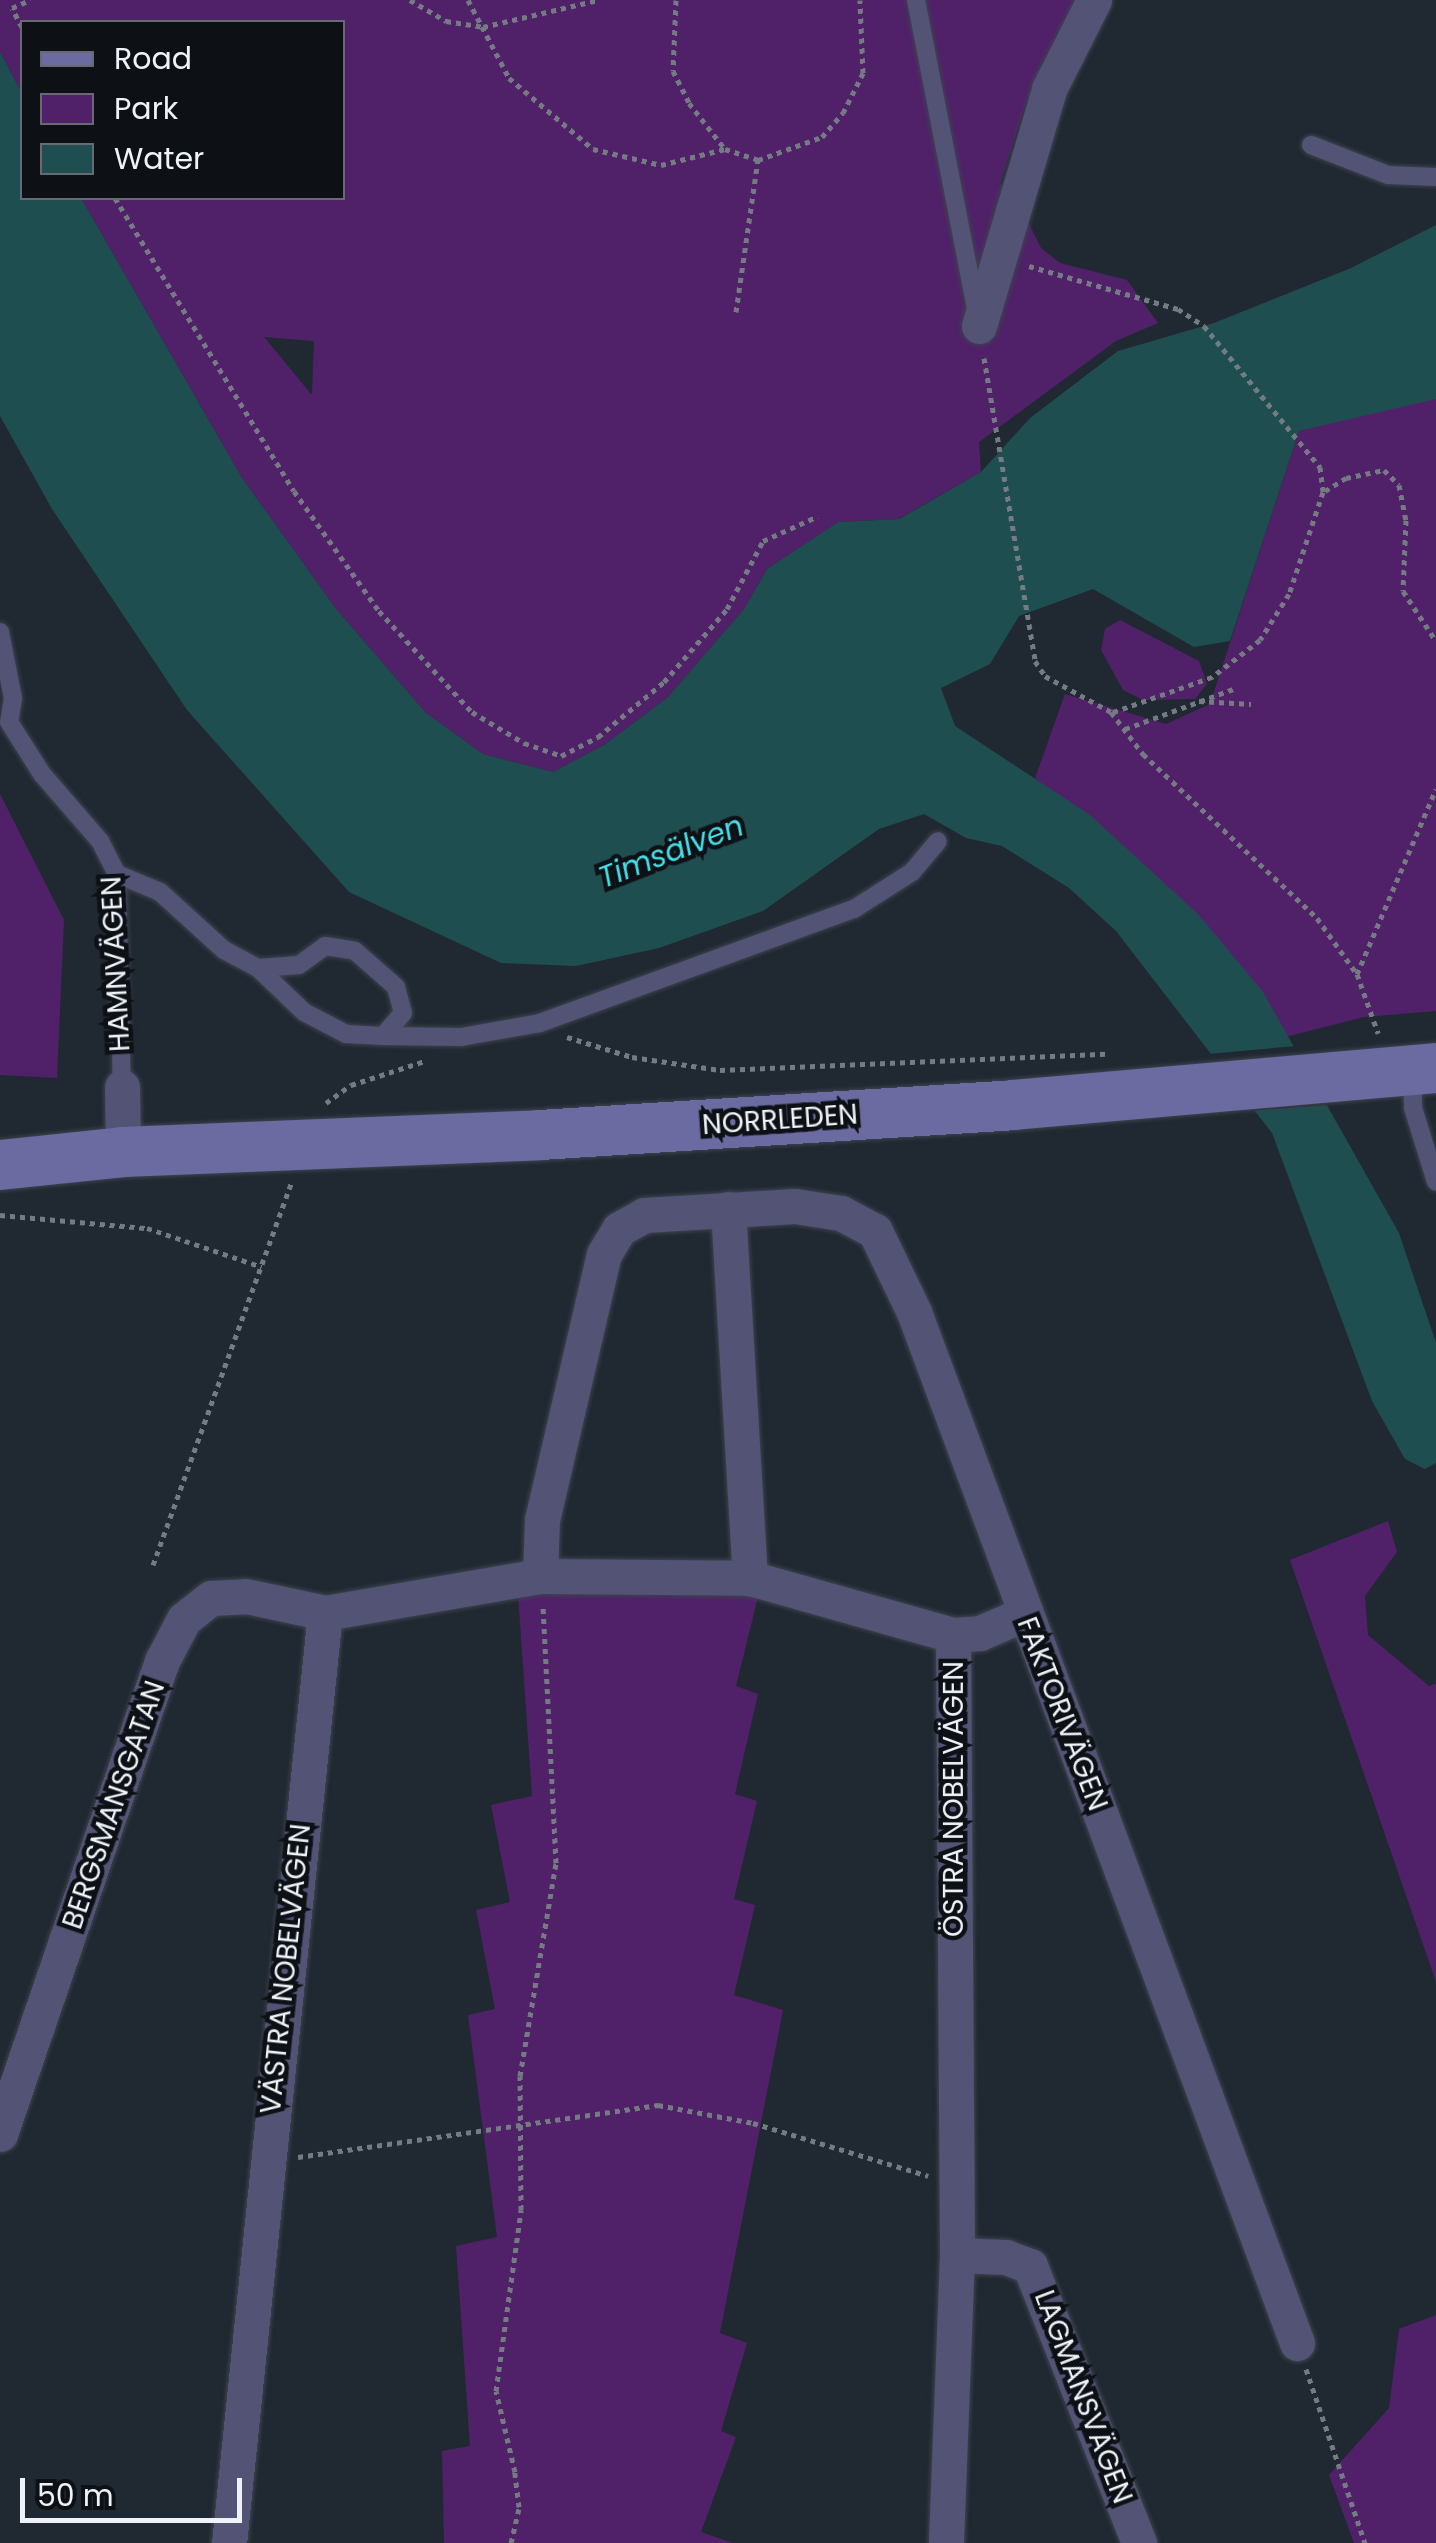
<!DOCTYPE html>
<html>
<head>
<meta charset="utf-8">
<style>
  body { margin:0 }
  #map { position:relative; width:1436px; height:2543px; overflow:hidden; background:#202832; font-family:Poppins,sans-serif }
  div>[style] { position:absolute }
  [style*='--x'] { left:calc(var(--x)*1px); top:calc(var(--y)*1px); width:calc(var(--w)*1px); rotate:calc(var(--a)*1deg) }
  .green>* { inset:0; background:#502169 }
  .water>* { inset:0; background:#1f4e51 }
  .pier>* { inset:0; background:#202832 }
  .path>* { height:5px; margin-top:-2.5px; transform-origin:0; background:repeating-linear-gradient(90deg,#747b83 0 5px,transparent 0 10px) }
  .roads { filter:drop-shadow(0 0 2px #3d444e) drop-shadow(0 0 2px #3d444e) }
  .lane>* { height:18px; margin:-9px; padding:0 9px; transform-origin:9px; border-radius:9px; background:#535376 }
  .street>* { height:35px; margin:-17.5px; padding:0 17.5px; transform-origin:17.5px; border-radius:17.5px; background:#535376 }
  .secondary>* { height:50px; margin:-25px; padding:0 25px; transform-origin:25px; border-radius:25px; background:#6b6ba2 }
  span { translate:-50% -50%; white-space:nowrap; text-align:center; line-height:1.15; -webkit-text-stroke:9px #0d1115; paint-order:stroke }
  .street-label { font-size:28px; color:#eef3fa }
  .water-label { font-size:30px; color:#44dfe7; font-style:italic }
  .legend { position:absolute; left:20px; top:20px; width:325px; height:180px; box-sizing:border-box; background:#0d1115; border:2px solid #676b71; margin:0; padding:12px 18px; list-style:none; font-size:30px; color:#eef3fa }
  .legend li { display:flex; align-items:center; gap:20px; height:50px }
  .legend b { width:50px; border:2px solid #676b71 }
  .scale { position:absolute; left:20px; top:2478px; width:222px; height:45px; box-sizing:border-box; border:5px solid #eef3fa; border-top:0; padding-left:12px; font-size:30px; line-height:35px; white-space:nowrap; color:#eef3fa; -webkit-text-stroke:8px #0d1115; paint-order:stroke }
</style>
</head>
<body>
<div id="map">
  <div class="green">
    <div style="clip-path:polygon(evenodd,0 0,1079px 0,1026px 103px,1000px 184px,1012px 189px,1041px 248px,1060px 263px,1127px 280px,1158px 323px,1116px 341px,979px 442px,981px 472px,898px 519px,838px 522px,767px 569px,744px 609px,667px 698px,604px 745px,553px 772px,483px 754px,426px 713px,337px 610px,242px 478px,81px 198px,342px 198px,342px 22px,22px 22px,22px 93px,0 52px,0 0,264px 337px,314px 341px,312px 394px,311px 394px,264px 337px)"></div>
    <div style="clip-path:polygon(1425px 397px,1436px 399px,1436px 1011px,1364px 1017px,1285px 1037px,1198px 914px,1035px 778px,1065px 694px,1166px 724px,1210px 704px,1299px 431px)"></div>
    <div style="clip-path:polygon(1120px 620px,1199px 661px,1207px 684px,1195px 699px,1143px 700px,1123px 690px,1101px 650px,1105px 629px)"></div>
    <div style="clip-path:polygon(0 794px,64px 920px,57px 1078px,0 1075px)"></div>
    <div style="clip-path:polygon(1388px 1521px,1397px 1552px,1365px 1596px,1368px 1635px,1429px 1686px,1436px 1684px,1436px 1982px,1290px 1560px)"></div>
    <div style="clip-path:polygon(650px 1589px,758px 1597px,736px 1686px,758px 1694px,735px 1794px,757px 1801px,734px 1899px,755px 1905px,734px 1995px,783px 2010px,720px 2333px,747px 2343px,721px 2431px,736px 2437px,701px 2532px,733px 2543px,444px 2543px,442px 2451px,470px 2446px,456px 2246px,497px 2237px,468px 2015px,495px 2009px,476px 1910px,510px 1902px,491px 1805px,532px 1796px,518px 1594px)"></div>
    <div style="clip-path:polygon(1436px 2315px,1436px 2543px,1354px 2543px,1329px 2475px,1389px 2408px,1399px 2329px)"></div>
  </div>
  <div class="water">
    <div style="clip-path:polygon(0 52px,22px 93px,22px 198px,81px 198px,242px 478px,337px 610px,426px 713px,483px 754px,553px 772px,604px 745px,667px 698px,744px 609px,767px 569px,838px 522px,899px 519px,981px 472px,1030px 418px,1118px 351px,1214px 323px,1351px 268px,1436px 225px,1436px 399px,1299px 431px,1230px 641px,1194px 647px,1093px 589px,1019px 616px,990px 664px,941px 688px,955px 726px,1090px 815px,1198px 914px,1263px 992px,1399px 1233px,1436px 1343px,1436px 1463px,1425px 1469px,1405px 1459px,1372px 1401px,1272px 1133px,1116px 931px,1069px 888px,1002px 846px,966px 838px,924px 814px,879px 829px,763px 911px,659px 948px,576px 966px,501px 963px,349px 892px,187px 710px,52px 509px,0 416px)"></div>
  </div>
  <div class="pier">
    <div style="clip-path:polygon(1296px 1046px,1329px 1105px,1250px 1111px,1208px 1054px)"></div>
  </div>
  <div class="path">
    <div style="--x:410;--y:0;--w:42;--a:30.3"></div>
    <div style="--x:446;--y:21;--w:37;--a:9"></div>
    <div style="--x:483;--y:27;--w:118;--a:-13.2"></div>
    <div style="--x:468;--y:0;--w:88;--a:62.3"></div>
    <div style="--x:509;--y:78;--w:110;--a:40.2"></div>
    <div style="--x:593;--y:149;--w:70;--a:13.2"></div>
    <div style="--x:661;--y:165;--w:66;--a:-14"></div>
    <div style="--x:676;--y:0;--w:71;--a:92.4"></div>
    <div style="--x:673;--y:71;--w:36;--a:63"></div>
    <div style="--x:689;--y:103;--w:58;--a:52"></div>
    <div style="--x:725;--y:149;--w:35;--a:18"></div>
    <div style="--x:758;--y:160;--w:68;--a:-19.8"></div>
    <div style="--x:822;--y:137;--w:32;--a:-49"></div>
    <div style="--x:843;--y:113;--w:45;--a:-63.4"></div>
    <div style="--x:863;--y:73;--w:73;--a:-92.4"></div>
    <div style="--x:22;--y:27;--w:21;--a:-118"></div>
    <div style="--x:12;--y:8;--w:20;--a:-24"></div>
    <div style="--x:115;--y:198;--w:343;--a:58.6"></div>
    <div style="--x:294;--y:491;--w:147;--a:54.7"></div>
    <div style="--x:379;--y:611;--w:137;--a:47.4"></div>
    <div style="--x:472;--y:712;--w:61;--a:30.8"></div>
    <div style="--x:524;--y:743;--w:39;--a:19"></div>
    <div style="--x:561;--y:756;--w:42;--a:-27.2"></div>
    <div style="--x:598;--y:737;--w:86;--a:-39.8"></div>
    <div style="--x:664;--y:682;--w:96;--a:-49.2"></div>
    <div style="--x:727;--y:609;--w:77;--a:-62.1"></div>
    <div style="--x:763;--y:541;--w:60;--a:-24.4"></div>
    <div style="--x:1029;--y:266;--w:155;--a:16.1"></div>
    <div style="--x:1178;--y:309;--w:31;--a:33"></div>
    <div style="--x:1204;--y:326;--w:183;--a:50.6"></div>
    <div style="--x:1320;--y:467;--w:25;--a:83"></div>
    <div style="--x:1323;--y:492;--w:108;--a:108.4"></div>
    <div style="--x:1289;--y:594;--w:54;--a:122.2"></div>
    <div style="--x:1260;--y:640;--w:61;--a:142.4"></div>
    <div style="--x:1212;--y:677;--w:105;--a:160.5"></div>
    <div style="--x:736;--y:312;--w:154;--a:-81.8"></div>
    <div style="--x:984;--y:358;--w:307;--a:80.4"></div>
    <div style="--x:1035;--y:661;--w:18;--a:56"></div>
    <div style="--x:1045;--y:676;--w:75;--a:28.6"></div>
    <div style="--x:1111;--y:712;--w:53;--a:52.7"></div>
    <div style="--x:1143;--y:754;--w:239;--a:43.3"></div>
    <div style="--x:1317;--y:918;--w:69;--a:54.5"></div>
    <div style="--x:1357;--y:974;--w:63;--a:70.4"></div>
    <div style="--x:1325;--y:491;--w:25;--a:-32"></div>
    <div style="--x:1346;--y:478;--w:39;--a:-12"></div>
    <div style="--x:1384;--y:470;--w:21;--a:45"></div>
    <div style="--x:1399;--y:485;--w:36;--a:79"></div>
    <div style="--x:1406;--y:520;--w:71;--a:92.4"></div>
    <div style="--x:1403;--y:591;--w:60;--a:56.6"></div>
    <div style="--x:1199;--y:701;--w:52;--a:3.3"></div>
    <div style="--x:1125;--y:729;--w:118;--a:-20.3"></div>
    <div style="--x:1357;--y:974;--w:201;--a:-66.9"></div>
    <div style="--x:567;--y:1037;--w:68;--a:17.1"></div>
    <div style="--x:632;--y:1057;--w:89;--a:8.4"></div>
    <div style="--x:720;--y:1070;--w:386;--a:-2.4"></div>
    <div style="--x:326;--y:1103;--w:31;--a:-36"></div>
    <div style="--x:351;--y:1085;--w:78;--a:-18"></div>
    <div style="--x:0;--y:1215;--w:148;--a:5.1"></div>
    <div style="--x:147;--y:1228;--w:121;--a:18.7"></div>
    <div style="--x:153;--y:1565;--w:407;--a:-70.1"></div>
    <div style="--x:298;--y:2157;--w:364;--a:-8.2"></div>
    <div style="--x:658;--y:2105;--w:97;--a:10.7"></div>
    <div style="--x:753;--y:2123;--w:183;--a:16.8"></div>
    <div style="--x:1306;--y:2369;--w:184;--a:71.3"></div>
    <div style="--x:511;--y:2543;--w:37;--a:-77"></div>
    <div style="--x:519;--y:2507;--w:35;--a:-97"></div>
    <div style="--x:515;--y:2472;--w:83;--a:-103.2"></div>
    <div style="--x:496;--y:2391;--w:183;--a:-82.1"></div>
    <div style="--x:521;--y:2210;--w:134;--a:-90.4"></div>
    <div style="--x:520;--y:2076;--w:216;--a:-80.4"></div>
    <div style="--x:556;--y:1863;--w:258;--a:-92.9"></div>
  </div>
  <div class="roads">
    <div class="lane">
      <div style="--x:916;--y:0;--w:316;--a:79"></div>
      <div style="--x:1311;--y:145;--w:83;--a:21.3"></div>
      <div style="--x:1388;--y:175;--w:48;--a:2.4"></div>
      <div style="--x:0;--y:632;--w:67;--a:78.9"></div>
      <div style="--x:13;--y:698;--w:24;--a:99"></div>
      <div style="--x:9;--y:722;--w:62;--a:57.6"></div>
      <div style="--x:42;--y:774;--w:89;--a:49.1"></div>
      <div style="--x:100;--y:841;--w:37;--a:63"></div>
      <div style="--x:117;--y:874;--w:213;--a:88.7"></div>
      <div style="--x:117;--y:874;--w:47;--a:22.7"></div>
      <div style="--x:160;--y:892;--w:86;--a:42.2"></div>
      <div style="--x:224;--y:950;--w:38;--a:28"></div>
      <div style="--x:258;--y:968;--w:41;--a:-4.2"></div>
      <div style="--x:299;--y:965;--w:32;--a:-36"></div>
      <div style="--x:325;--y:946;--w:30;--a:9"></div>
      <div style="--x:355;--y:951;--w:55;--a:41.3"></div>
      <div style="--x:396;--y:987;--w:27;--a:75"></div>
      <div style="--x:403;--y:1013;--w:30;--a:131"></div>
      <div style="--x:383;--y:1036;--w:37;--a:-177"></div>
      <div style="--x:346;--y:1034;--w:47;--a:-152.4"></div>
      <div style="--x:304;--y:1012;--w:64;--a:-136.3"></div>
      <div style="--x:383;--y:1036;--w:78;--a:0.7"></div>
      <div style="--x:461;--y:1037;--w:80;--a:-10"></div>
      <div style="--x:540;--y:1023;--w:334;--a:-20"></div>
      <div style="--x:854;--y:909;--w:69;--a:-32.5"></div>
      <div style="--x:912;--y:872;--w:40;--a:-50"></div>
      <div style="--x:1412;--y:1075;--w:33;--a:88"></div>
      <div style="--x:1413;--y:1108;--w:77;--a:72.7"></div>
    </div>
    <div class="street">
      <div style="--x:979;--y:326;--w:247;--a:-73.5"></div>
      <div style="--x:1049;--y:89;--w:100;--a:-63.2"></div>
      <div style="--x:122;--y:1087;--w:65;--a:89.1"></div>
      <div style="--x:728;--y:1209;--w:370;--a:86.6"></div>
      <div style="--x:750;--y:1578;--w:211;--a:15.7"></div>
      <div style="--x:953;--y:1635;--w:620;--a:89.63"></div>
      <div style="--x:957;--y:2255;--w:288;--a:92.2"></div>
      <div style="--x:540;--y:1576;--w:56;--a:-88"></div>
      <div style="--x:542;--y:1520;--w:273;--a:-76.9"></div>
      <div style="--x:604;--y:1254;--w:29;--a:-59"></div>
      <div style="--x:619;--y:1229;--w:29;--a:-29"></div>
      <div style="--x:644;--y:1215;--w:151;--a:-3.4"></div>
      <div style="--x:795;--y:1206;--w:47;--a:8.7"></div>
      <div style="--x:841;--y:1213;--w:38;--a:28"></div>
      <div style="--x:875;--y:1231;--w:90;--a:64.3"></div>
      <div style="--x:914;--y:1312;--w:1100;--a:69.62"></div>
      <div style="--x:953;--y:1635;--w:27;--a:-4"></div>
      <div style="--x:980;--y:1633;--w:48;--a:-23.4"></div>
      <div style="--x:0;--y:2134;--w:500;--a:-71.1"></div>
      <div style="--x:162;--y:1661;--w:47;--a:-62.4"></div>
      <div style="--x:184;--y:1619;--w:34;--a:-38"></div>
      <div style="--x:211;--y:1598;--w:35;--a:-3"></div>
      <div style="--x:246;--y:1596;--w:81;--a:12.1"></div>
      <div style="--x:957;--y:2255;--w:49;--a:2.3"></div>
      <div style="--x:1006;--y:2257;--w:26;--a:21"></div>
      <div style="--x:1030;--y:2266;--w:298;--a:68.5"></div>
      <div style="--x:229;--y:2543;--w:935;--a:-84.11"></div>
      <div style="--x:325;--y:1613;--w:218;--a:-9.8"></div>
      <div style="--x:540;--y:1576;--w:210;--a:0.5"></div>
    </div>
    <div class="secondary">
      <div style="--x:0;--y:1165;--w:124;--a:-6"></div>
      <div style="--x:123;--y:1152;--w:417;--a:-2.3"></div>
      <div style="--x:540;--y:1135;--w:474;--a:-3.6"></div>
      <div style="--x:1013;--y:1105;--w:425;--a:-5"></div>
    </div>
  </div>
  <div class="street-label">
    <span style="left:116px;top:964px;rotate:-93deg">HAMNVÄGEN</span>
    <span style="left:780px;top:1120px;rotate:-4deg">NORRLEDEN</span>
    <span style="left:1062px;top:1714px;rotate:69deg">FAKTORIVÄGEN</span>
    <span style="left:954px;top:1799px;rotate:-90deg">ÖSTRA NOBELVÄGEN</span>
    <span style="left:114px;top:1805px;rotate:-71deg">BERGSMANSGATAN</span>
    <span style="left:286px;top:1969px;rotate:-84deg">VÄSTRA NOBELVÄGEN</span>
    <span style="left:1083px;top:2397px;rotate:69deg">LAGMANSVÄGEN</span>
  </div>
  <div class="water-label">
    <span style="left:671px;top:852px;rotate:-21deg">Timsälven</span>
  </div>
  <ul class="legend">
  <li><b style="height:12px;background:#6b6ba2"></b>Road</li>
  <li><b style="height:28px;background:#502169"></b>Park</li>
  <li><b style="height:28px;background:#1f4e51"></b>Water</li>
  </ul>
  <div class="scale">50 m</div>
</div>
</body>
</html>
